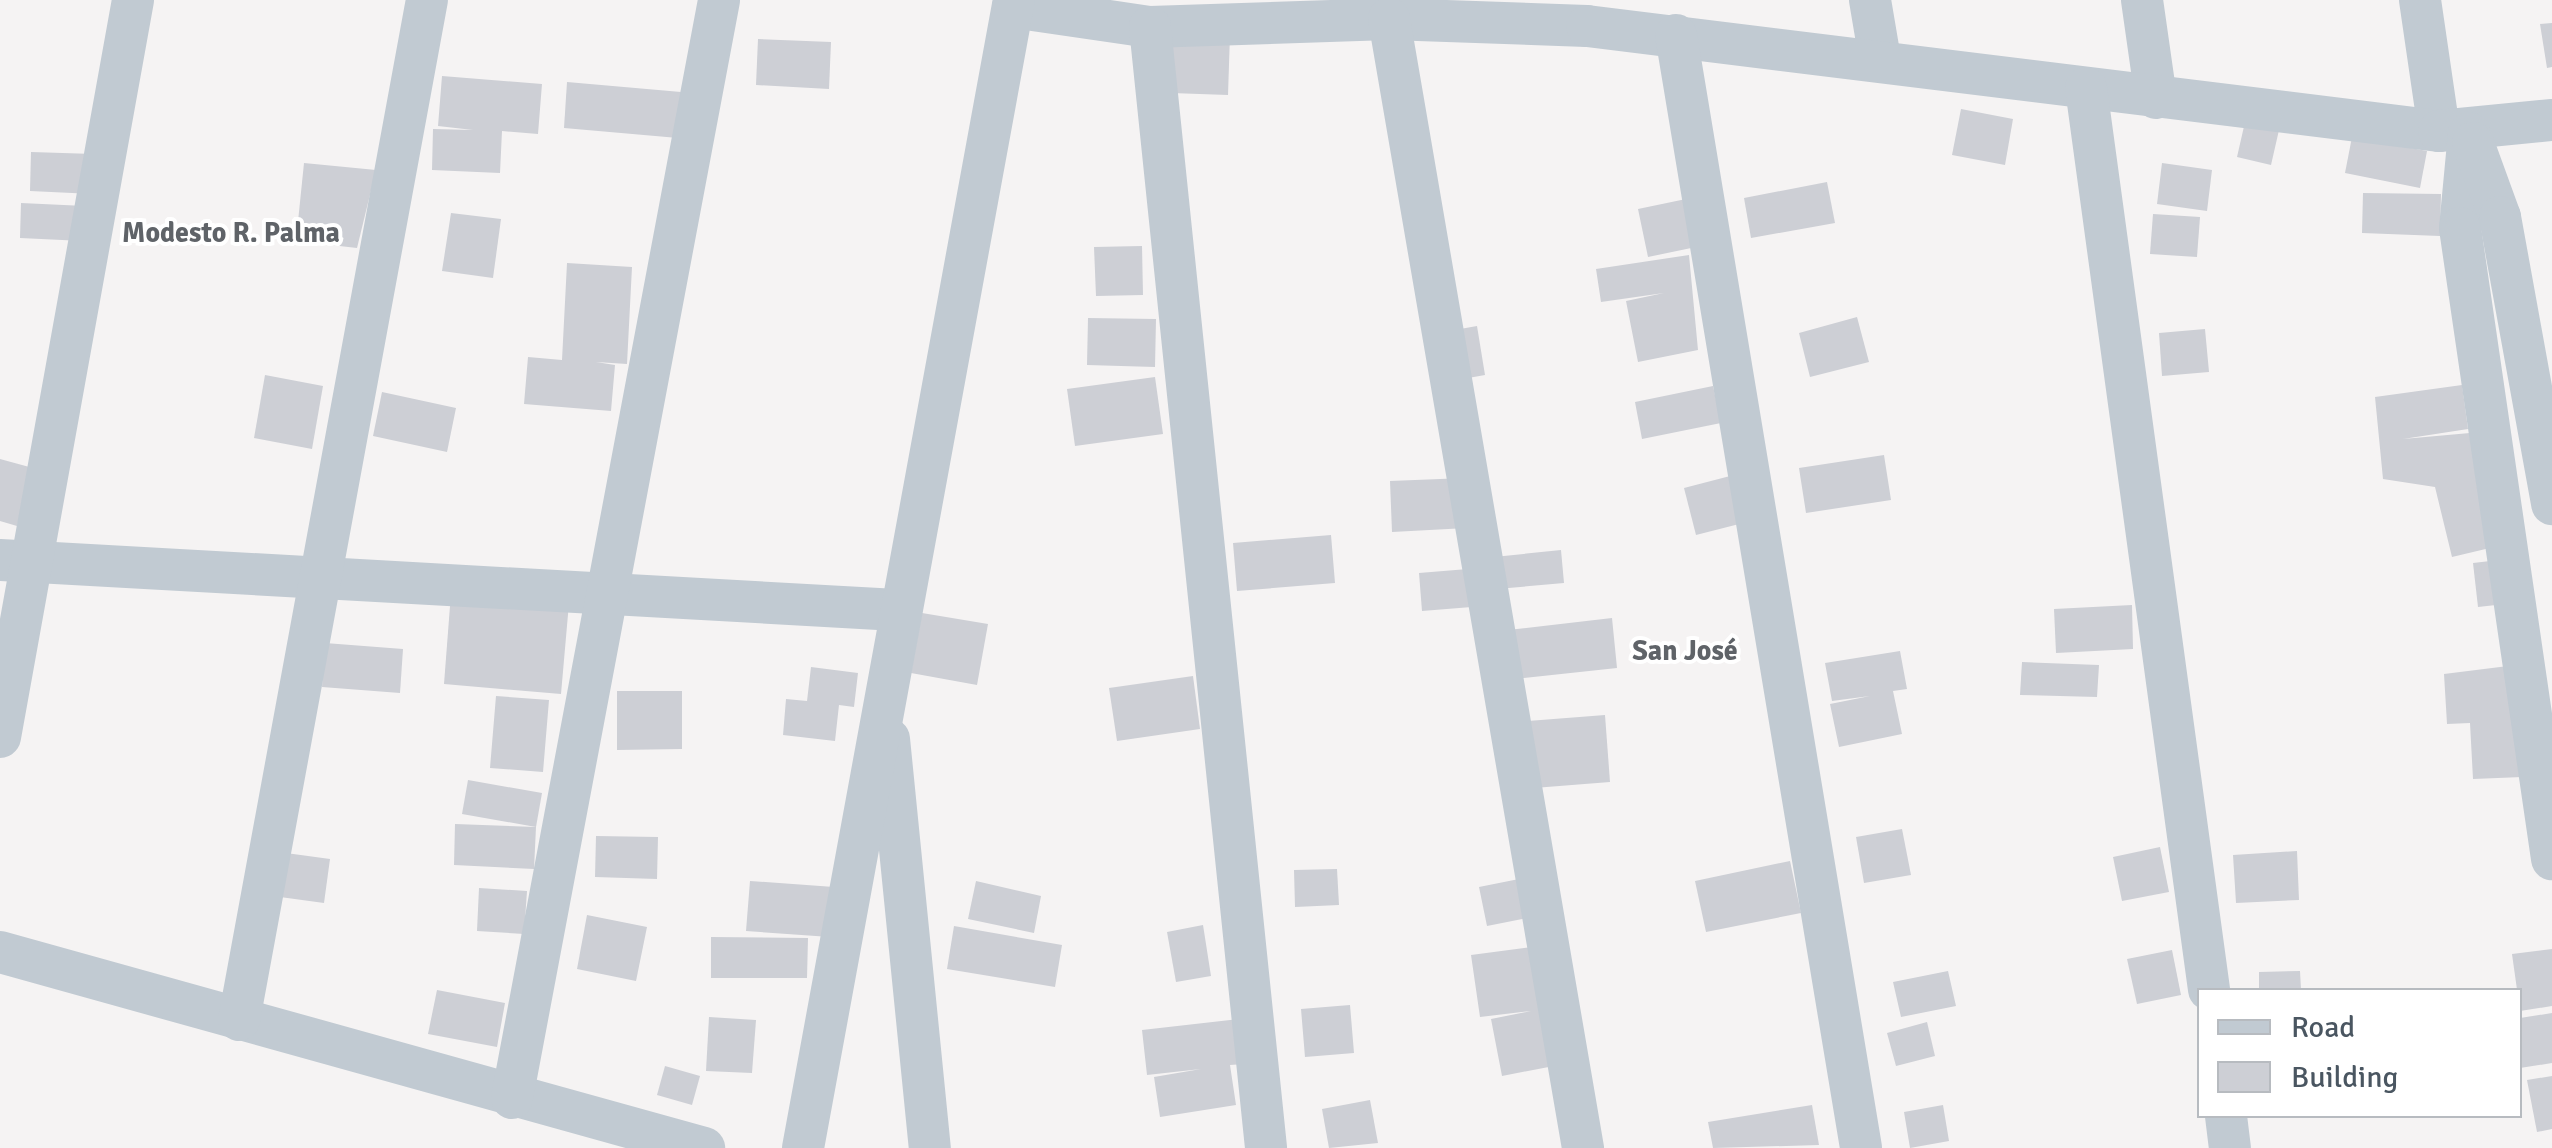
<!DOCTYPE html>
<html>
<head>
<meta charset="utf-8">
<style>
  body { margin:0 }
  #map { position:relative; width:2552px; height:1148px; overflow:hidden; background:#f5f3f3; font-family:Signika,sans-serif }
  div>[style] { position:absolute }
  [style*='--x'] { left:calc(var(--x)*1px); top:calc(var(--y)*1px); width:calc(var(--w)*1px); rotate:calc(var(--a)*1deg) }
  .building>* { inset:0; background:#cdcfd5 }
  .street>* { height:42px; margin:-21px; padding:0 21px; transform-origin:21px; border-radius:21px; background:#c1cad2 }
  span { translate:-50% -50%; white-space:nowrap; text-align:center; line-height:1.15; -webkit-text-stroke:8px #fff; paint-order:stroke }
  .neighbourhood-label { font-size:28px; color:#5f6368; font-weight:700 }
  .legend { position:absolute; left:2197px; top:988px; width:325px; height:130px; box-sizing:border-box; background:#fff; border:2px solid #b7bbc0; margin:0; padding:12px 18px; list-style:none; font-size:30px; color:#4a5661 }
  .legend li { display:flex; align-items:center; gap:20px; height:50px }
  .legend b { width:50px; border:2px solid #b7bbc0 }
</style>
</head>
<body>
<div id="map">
  <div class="building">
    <div style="clip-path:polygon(2552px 23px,2552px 67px,2547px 68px,2540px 24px)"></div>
    <div style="clip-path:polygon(1172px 32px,1230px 34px,1228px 95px,1171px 93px)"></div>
    <div style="clip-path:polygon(758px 39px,831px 42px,829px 89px,756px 85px)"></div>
    <div style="clip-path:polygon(442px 76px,542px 84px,538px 134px,502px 131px,500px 173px,432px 170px,433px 129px,473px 130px,438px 126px)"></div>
    <div style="clip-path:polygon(567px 82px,681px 92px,678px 138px,564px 128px)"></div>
    <div style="clip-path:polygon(1961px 109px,2013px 119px,2005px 165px,1952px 155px)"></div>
    <div style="clip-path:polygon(2245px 122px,2279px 130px,2271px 165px,2237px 157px)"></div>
    <div style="clip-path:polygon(2352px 137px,2427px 151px,2420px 188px,2345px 173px)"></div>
    <div style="clip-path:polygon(31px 152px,94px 154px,93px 194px,30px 191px)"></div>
    <div style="clip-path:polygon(304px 163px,376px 170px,357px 248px,296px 241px)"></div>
    <div style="clip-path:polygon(2162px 163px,2212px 170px,2207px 211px,2157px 204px)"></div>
    <div style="clip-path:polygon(1827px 182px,1835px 223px,1751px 238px,1744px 198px)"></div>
    <div style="clip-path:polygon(2363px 193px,2441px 194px,2440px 236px,2362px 233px)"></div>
    <div style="clip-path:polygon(1686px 199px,1696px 247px,1648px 257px,1638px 209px)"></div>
    <div style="clip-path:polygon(21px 203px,85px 206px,83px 241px,20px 238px)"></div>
    <div style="clip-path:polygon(451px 213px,501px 219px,493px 278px,442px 271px)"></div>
    <div style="clip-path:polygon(2153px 214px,2200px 217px,2197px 257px,2150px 254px)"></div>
    <div style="clip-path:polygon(1142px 246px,1143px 295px,1096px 296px,1094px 247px)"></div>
    <div style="clip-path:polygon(1689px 255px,1698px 350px,1638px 362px,1626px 301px,1664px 293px,1601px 302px,1596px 269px)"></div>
    <div style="clip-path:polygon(567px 263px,632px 267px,627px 364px,596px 362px,615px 365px,611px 411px,524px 404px,528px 357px,562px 360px)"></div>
    <div style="clip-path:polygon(1857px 317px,1869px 362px,1810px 377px,1799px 333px)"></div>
    <div style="clip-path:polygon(1088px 318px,1156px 319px,1155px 367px,1087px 365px)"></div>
    <div style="clip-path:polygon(1477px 326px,1485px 375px,1457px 380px,1449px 331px)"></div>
    <div style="clip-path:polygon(2205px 329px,2209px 372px,2162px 376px,2159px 333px)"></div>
    <div style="clip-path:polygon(265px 375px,323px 386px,312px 449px,254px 438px)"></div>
    <div style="clip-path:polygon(1155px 377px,1163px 434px,1075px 446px,1067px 389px)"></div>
    <div style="clip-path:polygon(2462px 385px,2468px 429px,2403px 439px,2481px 432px,2494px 547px,2452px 557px,2435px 487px,2383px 479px,2375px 397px)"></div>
    <div style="clip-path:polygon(1713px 386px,1721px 423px,1642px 439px,1635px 402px)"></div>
    <div style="clip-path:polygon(382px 392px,456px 408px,447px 452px,373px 436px)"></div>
    <div style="clip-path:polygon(1884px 455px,1891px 500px,1806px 513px,1799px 468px)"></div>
    <div style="clip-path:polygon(0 459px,33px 468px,17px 526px,0 521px)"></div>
    <div style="clip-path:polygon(1734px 475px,1747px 522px,1696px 535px,1684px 488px)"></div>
    <div style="clip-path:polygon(1465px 478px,1467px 528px,1392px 532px,1390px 481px)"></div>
    <div style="clip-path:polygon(1331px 535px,1335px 583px,1237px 591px,1233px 543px)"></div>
    <div style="clip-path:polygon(1561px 550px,1564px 583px,1497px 589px,1494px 557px)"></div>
    <div style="clip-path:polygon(2499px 560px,2505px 604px,2478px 607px,2473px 563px)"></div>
    <div style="clip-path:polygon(1480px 568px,1484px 606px,1422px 611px,1419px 573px)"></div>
    <div style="clip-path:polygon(451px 593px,569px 603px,561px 694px,444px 684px)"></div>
    <div style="clip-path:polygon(2132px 605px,2133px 649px,2056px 653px,2054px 609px)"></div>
    <div style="clip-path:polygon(922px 613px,988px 624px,977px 685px,911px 673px)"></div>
    <div style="clip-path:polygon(1612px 618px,1617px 668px,1514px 679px,1508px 630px)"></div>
    <div style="clip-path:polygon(325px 643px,403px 649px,400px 693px,322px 687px)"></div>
    <div style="clip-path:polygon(1900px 651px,1907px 689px,1893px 691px,1902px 734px,1839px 747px,1830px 704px,1870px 696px,1832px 701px,1825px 663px)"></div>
    <div style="clip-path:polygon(2022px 662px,2099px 665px,2097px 697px,2020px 695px)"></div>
    <div style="clip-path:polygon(2516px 665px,2522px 777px,2473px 779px,2470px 723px,2447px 724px,2444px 674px)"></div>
    <div style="clip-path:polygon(811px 667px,858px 673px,854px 707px,839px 705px,835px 741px,783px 735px,786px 699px,807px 701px)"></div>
    <div style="clip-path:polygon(1193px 676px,1200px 729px,1117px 741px,1109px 688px)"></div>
    <div style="clip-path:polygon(617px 691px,682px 691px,682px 749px,617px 750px)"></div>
    <div style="clip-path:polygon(496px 696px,549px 700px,543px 772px,490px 768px)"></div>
    <div style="clip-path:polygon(1605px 715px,1610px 782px,1534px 788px,1528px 721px)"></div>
    <div style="clip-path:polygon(468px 780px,542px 793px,536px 827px,462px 814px)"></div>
    <div style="clip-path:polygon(455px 824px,536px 827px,534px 869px,454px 865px)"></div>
    <div style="clip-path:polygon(1902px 829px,1911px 875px,1864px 883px,1856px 837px)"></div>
    <div style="clip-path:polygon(596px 836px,658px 837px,657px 879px,595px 877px)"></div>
    <div style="clip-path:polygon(2160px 847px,2169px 892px,2122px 901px,2113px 857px)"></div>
    <div style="clip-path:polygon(2297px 851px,2299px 900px,2236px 903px,2233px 855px)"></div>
    <div style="clip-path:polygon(286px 853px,330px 859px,324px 903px,280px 897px)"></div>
    <div style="clip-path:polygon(1790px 861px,1801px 913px,1706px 932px,1695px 881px)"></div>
    <div style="clip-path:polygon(1337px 869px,1339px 905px,1295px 907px,1294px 870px)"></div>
    <div style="clip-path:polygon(1519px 879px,1527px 918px,1487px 926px,1479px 887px)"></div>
    <div style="clip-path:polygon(750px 881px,834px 887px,830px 937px,746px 931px)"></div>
    <div style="clip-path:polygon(976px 881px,1041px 896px,1034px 933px,968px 919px)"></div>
    <div style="clip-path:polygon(479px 888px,527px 891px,524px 934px,477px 931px)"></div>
    <div style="clip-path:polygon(587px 915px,647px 927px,636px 981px,577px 969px)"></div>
    <div style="clip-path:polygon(1203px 925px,1211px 976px,1176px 982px,1167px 932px)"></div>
    <div style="clip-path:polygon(954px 926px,1062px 945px,1055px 987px,947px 969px)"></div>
    <div style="clip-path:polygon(711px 937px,808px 938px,807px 978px,711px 978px)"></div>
    <div style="clip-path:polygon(1540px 946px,1559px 1065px,1502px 1076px,1491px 1019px,1531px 1011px,1480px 1017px,1471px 955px)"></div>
    <div style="clip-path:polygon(2552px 949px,2552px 1006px,2520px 1011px,2512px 954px)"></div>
    <div style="clip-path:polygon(2172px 950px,2181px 995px,2137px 1004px,2127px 959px)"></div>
    <div style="clip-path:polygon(1948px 971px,1956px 1006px,1901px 1017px,1893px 982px)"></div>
    <div style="clip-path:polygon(2300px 971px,2301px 990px,2259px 990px,2259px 972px)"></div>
    <div style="clip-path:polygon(437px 990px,505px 1003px,497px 1047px,428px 1034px)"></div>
    <div style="clip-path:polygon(1350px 1005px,1354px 1053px,1305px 1057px,1301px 1009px)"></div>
    <div style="clip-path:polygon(2552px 1013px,2552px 1063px,2520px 1068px,2520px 1018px)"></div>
    <div style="clip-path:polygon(709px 1017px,756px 1020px,752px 1073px,706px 1071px)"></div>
    <div style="clip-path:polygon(1239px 1019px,1244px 1064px,1230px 1065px,1236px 1105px,1160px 1117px,1154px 1077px,1201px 1069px,1147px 1075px,1142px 1030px)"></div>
    <div style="clip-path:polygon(1927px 1022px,1935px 1056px,1896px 1066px,1887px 1033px)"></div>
    <div style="clip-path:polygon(665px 1066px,700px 1076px,692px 1105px,657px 1095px)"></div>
    <div style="clip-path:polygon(2552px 1076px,2552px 1129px,2537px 1132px,2527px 1080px)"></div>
    <div style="clip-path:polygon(1370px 1100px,1378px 1143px,1329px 1148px,1322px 1109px)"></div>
    <div style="clip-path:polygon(1812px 1105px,1819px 1145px,1713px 1148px,1708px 1122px)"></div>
    <div style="clip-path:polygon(1943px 1105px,1949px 1141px,1910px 1148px,1904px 1112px)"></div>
  </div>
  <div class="street">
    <div style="--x:1870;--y:0;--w:60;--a:80.4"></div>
    <div style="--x:2142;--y:0;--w:99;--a:81.9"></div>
    <div style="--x:2420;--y:0;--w:132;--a:81.7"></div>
    <div style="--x:1013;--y:7;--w:138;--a:8.3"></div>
    <div style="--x:1150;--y:27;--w:239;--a:-1.9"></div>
    <div style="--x:1389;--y:19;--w:198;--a:2"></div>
    <div style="--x:1587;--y:26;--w:858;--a:7.03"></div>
    <div style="--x:2439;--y:131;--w:114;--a:-5.6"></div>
    <div style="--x:1389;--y:19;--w:1146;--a:80.25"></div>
    <div style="--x:1150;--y:27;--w:1127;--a:84.09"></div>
    <div style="--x:1676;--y:35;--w:1128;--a:80.56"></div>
    <div style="--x:2086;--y:88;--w:910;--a:82.23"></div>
    <div style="--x:2469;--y:133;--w:95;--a:95.4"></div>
    <div style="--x:2460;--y:228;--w:638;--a:81.7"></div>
    <div style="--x:2473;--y:143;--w:79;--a:70"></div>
    <div style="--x:2500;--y:217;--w:292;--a:79.7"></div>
    <div style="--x:0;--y:560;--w:898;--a:3.19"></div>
    <div style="--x:0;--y:737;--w:749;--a:-79.77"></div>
    <div style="--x:889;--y:739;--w:411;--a:84.3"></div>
    <div style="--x:0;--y:952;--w:731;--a:15.56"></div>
    <div style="--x:239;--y:1020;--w:1037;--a:-79.56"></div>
    <div style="--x:512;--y:1098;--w:1117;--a:-79.32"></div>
    <div style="--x:2226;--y:1116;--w:32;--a:83"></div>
    <div style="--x:803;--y:1148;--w:1167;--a:-79.59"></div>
  </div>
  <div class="neighbourhood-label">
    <span style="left:231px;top:233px">Modesto R. Palma</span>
    <span style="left:1685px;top:651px">San José</span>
  </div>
  <ul class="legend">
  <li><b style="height:12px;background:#c1cad2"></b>Road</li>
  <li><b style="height:28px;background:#cdcfd5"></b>Building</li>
  </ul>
</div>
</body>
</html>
